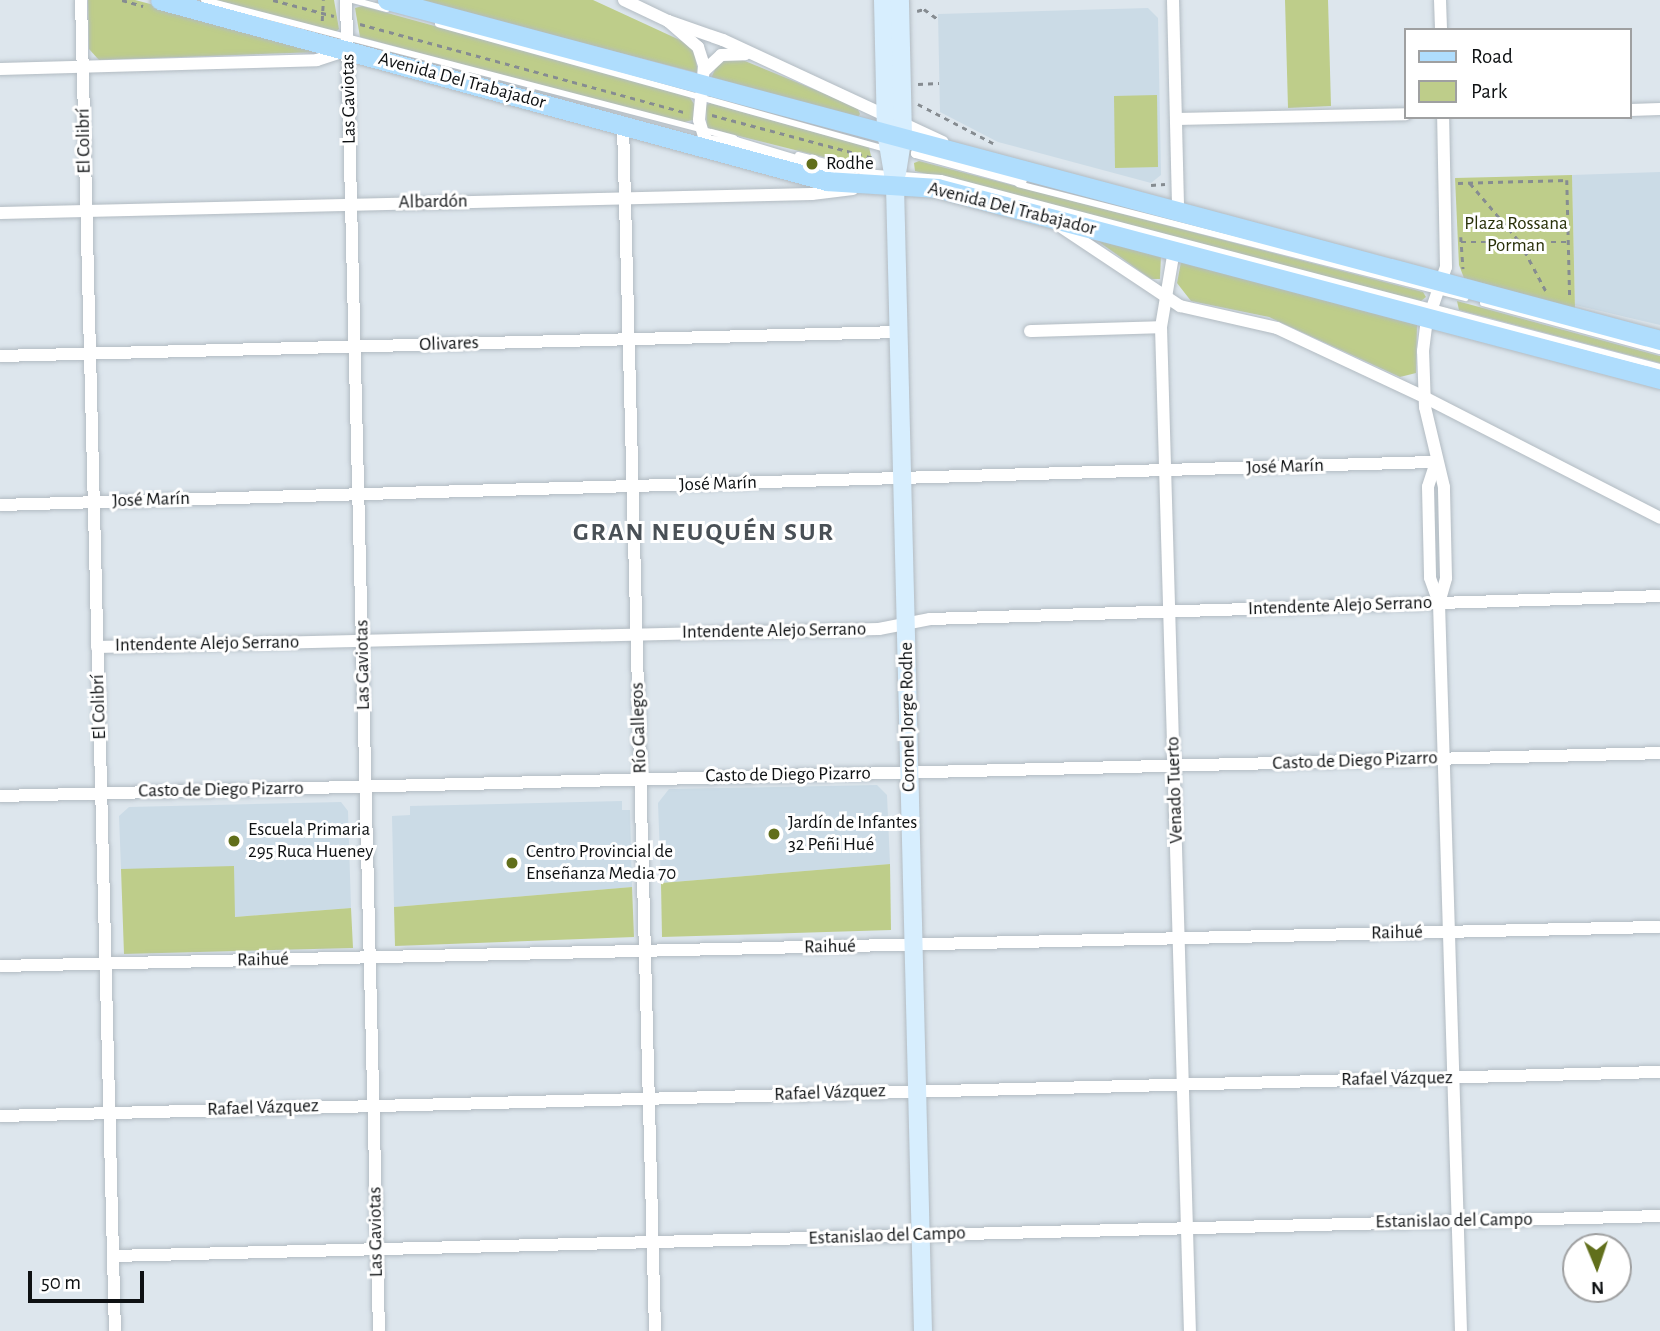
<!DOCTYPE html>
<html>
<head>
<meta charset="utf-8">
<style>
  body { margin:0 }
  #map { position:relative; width:1660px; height:1331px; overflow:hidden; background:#dde6ed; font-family:"Alegreya Sans",sans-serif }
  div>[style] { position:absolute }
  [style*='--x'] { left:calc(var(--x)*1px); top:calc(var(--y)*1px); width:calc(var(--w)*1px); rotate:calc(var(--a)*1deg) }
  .built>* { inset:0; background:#cbdbe6 }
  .green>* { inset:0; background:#becd8a }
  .path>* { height:2.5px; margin-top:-1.25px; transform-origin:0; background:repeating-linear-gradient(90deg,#868c91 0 5px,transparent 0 10px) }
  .roads { filter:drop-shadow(0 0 2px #b2bbc2) drop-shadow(0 0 2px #b2bbc2) }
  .service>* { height:6px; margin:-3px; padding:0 3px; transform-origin:3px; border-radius:3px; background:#fff }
  .pedestrian>* { height:9px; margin:-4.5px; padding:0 4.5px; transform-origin:4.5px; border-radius:4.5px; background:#fff }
  .minor>* { height:12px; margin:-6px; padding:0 6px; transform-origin:6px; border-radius:6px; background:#fff }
  .secondary>* { height:18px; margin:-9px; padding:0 9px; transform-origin:9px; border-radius:9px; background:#d7eefe }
  .primary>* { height:19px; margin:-9.5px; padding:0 9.5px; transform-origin:9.5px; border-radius:9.5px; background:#afddfd }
  .dots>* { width:19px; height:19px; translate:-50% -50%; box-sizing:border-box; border:4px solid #fff; border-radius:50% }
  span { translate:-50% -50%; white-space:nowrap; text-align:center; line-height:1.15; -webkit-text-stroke:6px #fff; paint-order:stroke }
  .street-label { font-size:19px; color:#0e1113 }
  .poi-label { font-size:19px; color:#0e1113 }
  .left { translate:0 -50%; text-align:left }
  .park-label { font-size:19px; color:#283008 }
  .district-label { font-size:26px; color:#495056; font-weight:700; letter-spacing:2px }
  .legend { position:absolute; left:1404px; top:28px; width:228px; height:91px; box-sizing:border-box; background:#fff; border:2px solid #9fa0a1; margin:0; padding:9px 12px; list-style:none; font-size:21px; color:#0e1113 }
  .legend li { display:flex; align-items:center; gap:14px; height:35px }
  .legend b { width:35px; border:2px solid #9fa0a1 }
  .north { position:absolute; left:1562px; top:1233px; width:70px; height:70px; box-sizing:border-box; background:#fff; border:2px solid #9fa0a1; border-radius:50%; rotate:178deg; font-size:19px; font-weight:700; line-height:28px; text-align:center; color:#0e1113 }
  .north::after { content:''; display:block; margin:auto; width:24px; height:32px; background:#616f1b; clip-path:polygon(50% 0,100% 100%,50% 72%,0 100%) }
  .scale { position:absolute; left:28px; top:1271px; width:116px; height:32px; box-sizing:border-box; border:4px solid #0e1113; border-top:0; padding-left:9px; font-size:21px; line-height:24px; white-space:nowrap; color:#0e1113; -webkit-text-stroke:5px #fff; paint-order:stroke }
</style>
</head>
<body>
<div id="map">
  <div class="built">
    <div style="clip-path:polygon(1148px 8px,1158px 18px,1161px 175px,1151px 183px,998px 142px,940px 112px,938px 14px)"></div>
    <div style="clip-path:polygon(1660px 172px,1660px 325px,1575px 305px,1572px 175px)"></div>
    <div style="clip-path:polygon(877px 785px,887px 795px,890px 864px,661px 883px,658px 803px,669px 789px)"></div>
    <div style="clip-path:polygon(622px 801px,622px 810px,630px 810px,632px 887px,394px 907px,392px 816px,410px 815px,410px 806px)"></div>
    <div style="clip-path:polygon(341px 802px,348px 811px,351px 908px,235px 917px,151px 869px,121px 869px,119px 816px,129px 807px)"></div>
  </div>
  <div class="green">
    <div style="clip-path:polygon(88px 0,135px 0,317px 48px,319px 52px,99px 60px,89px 49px)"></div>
    <div style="clip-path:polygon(215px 0,334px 0,339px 29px,336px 32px)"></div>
    <div style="clip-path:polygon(415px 0,593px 0,682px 41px,694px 51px,698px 73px)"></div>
    <div style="clip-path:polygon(1285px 0,1328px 0,1331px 106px,1288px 108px)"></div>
    <div style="clip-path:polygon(362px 6px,689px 96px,694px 104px,693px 120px,680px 123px,360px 37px,355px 8px)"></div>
    <div style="clip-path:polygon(740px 59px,857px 107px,860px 114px,858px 117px,711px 78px,719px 61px)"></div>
    <div style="clip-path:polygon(1157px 95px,1158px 167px,1115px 168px,1114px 96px)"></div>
    <div style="clip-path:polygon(710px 103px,869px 147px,873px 165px,867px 168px,707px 128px,706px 105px)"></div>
    <div style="clip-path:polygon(919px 161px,1423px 292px,1426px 297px,1421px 301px,915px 171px,914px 163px)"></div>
    <div style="clip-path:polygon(1572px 175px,1575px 309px,1464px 278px,1459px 265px,1455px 178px)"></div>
    <div style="clip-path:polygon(1088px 234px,1161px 255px,1160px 279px,1151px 279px)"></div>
    <div style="clip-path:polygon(1181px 262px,1417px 324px,1416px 373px,1400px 377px,1269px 317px,1191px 301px,1177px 283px)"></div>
    <div style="clip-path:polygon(1457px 301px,1660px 356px,1660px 363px,1459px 310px)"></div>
    <div style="clip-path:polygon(890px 864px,891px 930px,662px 937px,661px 883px)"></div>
    <div style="clip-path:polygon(234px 866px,235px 917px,351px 908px,353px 948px,124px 954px,121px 869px)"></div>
    <div style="clip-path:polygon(632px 887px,634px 937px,395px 946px,394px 907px)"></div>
  </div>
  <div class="path">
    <div style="--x:122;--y:0;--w:22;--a:16"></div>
    <div style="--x:273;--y:0;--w:63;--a:14.7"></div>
    <div style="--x:917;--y:11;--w:7;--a:-16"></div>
    <div style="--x:924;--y:9;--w:17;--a:36"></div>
    <div style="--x:322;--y:21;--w:21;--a:-87"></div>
    <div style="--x:360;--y:24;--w:337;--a:15.2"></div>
    <div style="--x:918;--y:84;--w:21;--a:-3"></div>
    <div style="--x:918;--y:104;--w:85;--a:27.5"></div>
    <div style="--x:712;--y:115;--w:168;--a:14.9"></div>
    <div style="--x:1458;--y:183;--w:109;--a:-1.6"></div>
    <div style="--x:1567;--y:180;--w:119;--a:88.6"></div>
    <div style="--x:1470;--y:183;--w:77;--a:49.7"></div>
    <div style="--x:1520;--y:242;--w:55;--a:62"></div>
    <div style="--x:1151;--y:185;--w:14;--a:-4"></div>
    <div style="--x:1461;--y:237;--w:32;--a:86"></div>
    <div style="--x:1461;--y:242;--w:107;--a:0"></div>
  </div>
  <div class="roads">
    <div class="service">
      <div style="--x:204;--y:0;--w:548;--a:14.59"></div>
      <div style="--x:353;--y:0;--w:35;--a:15"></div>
      <div style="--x:438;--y:24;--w:465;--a:15.6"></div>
      <div style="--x:798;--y:155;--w:68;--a:14.4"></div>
      <div style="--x:864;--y:172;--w:77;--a:4.5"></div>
      <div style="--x:941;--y:178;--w:743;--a:14.73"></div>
      <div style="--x:1018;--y:184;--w:462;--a:14.3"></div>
      <div style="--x:1483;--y:303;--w:183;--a:15.2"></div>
    </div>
    <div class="pedestrian">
      <div style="--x:711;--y:140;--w:25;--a:2"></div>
      <div style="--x:736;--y:141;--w:128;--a:16.7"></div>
      <div style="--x:859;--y:178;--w:4;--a:153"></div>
      <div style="--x:855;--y:180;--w:149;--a:-164.5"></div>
      <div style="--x:917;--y:147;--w:110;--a:15.3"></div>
      <div style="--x:1023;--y:176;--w:6;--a:108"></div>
      <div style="--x:1021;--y:182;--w:110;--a:-164.7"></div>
      <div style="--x:915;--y:153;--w:6;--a:-72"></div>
    </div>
    <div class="minor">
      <div style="--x:81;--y:0;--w:1331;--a:88.54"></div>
      <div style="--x:346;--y:0;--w:1331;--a:88.58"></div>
      <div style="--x:624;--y:0;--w:49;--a:25.5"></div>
      <div style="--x:668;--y:21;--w:40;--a:41"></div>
      <div style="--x:698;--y:47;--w:20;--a:72"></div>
      <div style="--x:704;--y:66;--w:54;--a:95.3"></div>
      <div style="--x:699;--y:120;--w:17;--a:73"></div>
      <div style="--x:704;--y:136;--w:16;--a:50"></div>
      <div style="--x:1173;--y:0;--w:211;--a:88.6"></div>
      <div style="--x:1440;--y:0;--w:30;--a:88"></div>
      <div style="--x:668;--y:21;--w:58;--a:19.1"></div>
      <div style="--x:723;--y:40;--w:242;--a:24.9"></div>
      <div style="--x:0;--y:69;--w:317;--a:-1.6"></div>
      <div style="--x:317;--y:60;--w:32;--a:-18"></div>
      <div style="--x:704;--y:71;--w:23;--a:-43"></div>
      <div style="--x:721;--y:55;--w:24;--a:-2"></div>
      <div style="--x:1630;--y:110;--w:30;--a:-2"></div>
      <div style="--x:1176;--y:119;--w:230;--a:-1.2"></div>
      <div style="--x:623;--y:125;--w:1206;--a:88.48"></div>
      <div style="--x:0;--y:213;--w:812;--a:-1.34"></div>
      <div style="--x:812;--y:194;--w:41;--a:-7"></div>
      <div style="--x:1057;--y:224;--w:148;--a:33.7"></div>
      <div style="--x:1180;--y:306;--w:99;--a:12.8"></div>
      <div style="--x:1277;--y:328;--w:162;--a:25.1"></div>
      <div style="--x:1424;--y:397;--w:265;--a:27.1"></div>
      <div style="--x:1174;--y:250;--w:78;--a:99.6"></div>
      <div style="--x:1161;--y:327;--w:1004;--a:88.35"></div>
      <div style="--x:1030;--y:331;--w:131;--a:-1.7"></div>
      <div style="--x:0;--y:356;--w:898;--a:-1.53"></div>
      <div style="--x:1436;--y:462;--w:26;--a:108"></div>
      <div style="--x:1428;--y:487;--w:91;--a:88.7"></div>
      <div style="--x:1430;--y:578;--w:27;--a:70"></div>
      <div style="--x:1439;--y:603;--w:728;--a:88.27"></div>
      <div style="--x:0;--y:505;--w:1437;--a:-1.72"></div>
      <div style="--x:1439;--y:603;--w:26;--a:-74"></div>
      <div style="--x:1446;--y:578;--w:91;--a:-91.3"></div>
      <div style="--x:1444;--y:487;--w:82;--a:-103.4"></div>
      <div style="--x:1425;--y:407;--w:56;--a:-92"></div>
      <div style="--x:1423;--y:351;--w:25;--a:-83"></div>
      <div style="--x:1426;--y:326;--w:62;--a:-71.3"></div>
      <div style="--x:1446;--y:267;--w:150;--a:-91.1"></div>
      <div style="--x:97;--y:647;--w:782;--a:-1.32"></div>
      <div style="--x:879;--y:629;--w:52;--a:-11.1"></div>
      <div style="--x:930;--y:619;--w:730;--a:-1.8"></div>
      <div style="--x:0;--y:796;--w:1661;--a:-1.48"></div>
      <div style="--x:0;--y:966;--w:1660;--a:-1.35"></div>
      <div style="--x:0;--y:1116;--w:1661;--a:-1.52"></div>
      <div style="--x:113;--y:1256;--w:1548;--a:-1.48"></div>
    </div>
    <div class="secondary">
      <div style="--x:883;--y:0;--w:132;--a:88.7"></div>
      <div style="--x:886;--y:132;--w:55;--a:80.5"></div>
      <div style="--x:895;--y:186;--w:1145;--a:88.6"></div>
      <div style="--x:897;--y:173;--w:37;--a:-81"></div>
      <div style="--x:903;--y:136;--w:136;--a:-91.3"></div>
    </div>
    <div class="primary">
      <div style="--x:160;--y:0;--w:691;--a:15.18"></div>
      <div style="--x:827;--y:181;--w:110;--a:3.6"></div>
      <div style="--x:937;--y:188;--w:748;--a:14.8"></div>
      <div style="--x:387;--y:0;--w:1318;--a:14.95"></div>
    </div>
  </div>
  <div class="dots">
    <div style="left:812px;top:164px;background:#616f1b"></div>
    <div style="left:774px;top:834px;background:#616f1b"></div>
    <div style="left:234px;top:841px;background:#616f1b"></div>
    <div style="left:512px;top:863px;background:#616f1b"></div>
  </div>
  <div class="street-label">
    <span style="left:462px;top:81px;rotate:15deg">Avenida Del Trabajador</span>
    <span style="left:349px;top:99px;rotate:-91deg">Las Gaviotas</span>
    <span style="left:84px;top:141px;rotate:-91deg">El Colibrí</span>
    <span style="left:433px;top:202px;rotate:-1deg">Albardón</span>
    <span style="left:1012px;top:209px;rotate:14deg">Avenida Del Trabajador</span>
    <span style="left:449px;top:344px;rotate:-2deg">Olivares</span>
    <span style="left:1285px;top:467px;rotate:-2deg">José Marín</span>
    <span style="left:718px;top:484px;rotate:-2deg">José Marín</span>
    <span style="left:151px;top:500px;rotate:-2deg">José Marín</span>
    <span style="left:1340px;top:606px;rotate:-2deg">Intendente Alejo Serrano</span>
    <span style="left:774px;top:631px;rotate:-1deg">Intendente Alejo Serrano</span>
    <span style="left:207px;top:644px;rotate:-1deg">Intendente Alejo Serrano</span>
    <span style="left:363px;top:665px;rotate:-91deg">Las Gaviotas</span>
    <span style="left:99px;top:707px;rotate:-92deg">El Colibrí</span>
    <span style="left:908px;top:717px;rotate:-91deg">Coronel Jorge Rodhe</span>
    <span style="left:639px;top:728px;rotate:-92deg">Río Gallegos</span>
    <span style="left:1355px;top:761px;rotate:-2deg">Casto de Diego Pizarro</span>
    <span style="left:788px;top:775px;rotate:-1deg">Casto de Diego Pizarro</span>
    <span style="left:221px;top:790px;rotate:-1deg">Casto de Diego Pizarro</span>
    <span style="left:1175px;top:790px;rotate:-92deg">Venado Tuerto</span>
    <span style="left:1397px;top:933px;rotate:-1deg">Raihué</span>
    <span style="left:830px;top:947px;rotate:-1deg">Raihué</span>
    <span style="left:263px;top:960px;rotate:-1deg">Raihué</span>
    <span style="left:1397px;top:1079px;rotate:-1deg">Rafael Vázquez</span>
    <span style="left:830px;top:1093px;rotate:-2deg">Rafael Vázquez</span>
    <span style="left:263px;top:1108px;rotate:-2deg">Rafael Vázquez</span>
    <span style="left:1454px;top:1221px;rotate:-1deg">Estanislao del Campo</span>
    <span style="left:376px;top:1232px;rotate:-91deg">Las Gaviotas</span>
    <span style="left:887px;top:1236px;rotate:-2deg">Estanislao del Campo</span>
  </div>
  <div class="poi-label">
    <span class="left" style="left:826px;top:164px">Rodhe</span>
    <span class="left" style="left:788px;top:834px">Jardín de Infantes<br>32 Peñi Hué</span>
    <span class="left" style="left:248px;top:841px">Escuela Primaria<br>295 Ruca Hueney</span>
    <span class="left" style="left:526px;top:863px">Centro Provincial de<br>Enseñanza Media 70</span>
  </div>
  <div class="park-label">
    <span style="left:1516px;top:235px">Plaza Rossana<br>Porman</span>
  </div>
  <div class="district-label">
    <span style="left:704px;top:533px">GRAN NEUQUÉN SUR</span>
  </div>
  <ul class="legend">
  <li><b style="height:9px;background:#afddfd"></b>Road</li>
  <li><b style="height:19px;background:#becd8a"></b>Park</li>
  </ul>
  <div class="north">N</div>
  <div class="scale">50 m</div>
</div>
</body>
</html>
